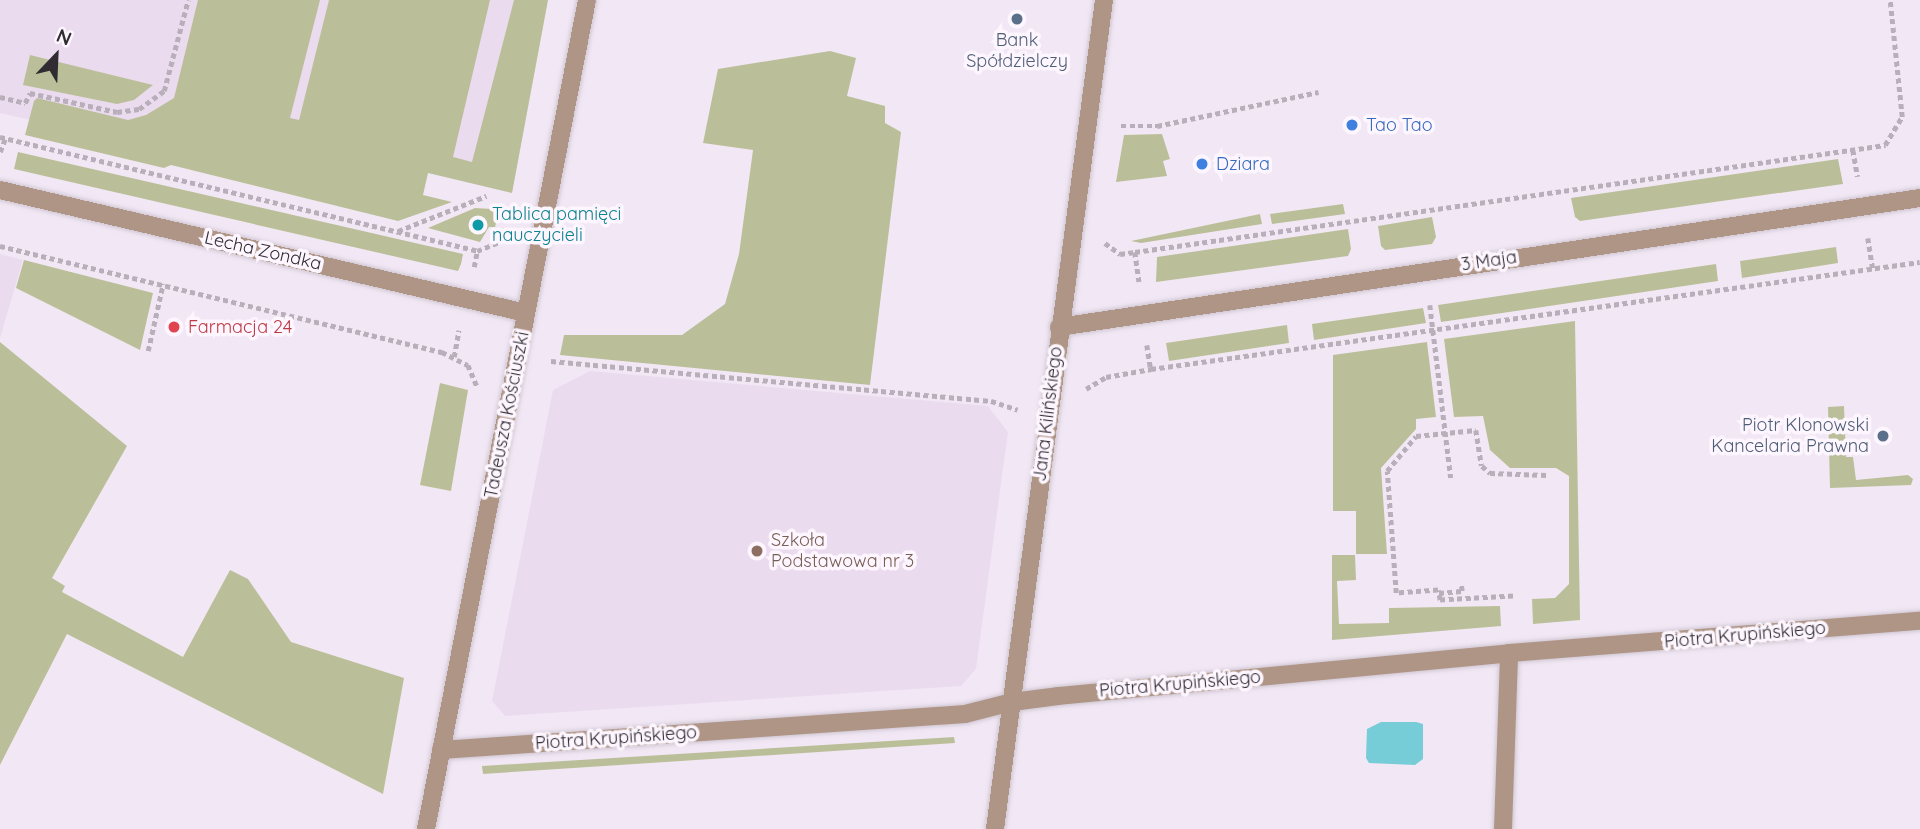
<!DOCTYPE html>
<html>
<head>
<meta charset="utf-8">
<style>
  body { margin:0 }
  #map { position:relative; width:1920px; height:829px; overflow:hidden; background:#f2e8f5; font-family:Quicksand,sans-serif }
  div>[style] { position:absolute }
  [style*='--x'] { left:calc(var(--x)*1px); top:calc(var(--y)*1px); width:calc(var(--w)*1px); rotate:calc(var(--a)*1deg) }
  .built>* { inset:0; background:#ebdbef }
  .green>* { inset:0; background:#bbbf99 }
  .water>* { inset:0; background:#76ccd7 }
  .path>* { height:4.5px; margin-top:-2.25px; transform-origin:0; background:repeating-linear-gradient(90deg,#b8afba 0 5px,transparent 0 8.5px) }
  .roads { filter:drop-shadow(0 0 2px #cfc6d2) drop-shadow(0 0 2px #cfc6d2) }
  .minor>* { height:18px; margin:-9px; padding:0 9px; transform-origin:9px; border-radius:9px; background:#af9586 }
  .dots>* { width:19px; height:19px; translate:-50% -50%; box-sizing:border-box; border:4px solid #fdf6ff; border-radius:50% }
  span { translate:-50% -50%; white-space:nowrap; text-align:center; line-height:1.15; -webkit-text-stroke:7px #fdf6ff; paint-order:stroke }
  .service-label { font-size:18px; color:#4e5e75 }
  .right { translate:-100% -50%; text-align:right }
  .shop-label { font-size:18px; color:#366cbe }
  .left { translate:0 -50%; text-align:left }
  .culture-label { font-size:18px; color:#0d838f }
  .street-label { font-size:18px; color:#302c31 }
  .health-label { font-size:18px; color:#be3a42 }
  .education-label { font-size:18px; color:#785e54 }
  .north { position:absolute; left:21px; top:21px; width:70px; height:70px; -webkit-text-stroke:5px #fdf6ff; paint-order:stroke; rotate:23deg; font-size:19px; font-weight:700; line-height:28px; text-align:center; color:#302c31 }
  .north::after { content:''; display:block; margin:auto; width:24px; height:32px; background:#302c31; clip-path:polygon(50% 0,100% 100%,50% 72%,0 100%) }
</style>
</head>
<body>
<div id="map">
  <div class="built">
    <div style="clip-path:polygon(0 0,548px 0,512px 193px,342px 151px,332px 190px,0 113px)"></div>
    <div style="clip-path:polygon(0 254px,23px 260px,0 338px)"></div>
    <div style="clip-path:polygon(590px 371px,988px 406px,1008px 432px,976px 669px,961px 686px,505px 716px,492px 701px,553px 390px)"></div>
  </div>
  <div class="green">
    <div style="clip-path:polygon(198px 0,320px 0,290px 118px,299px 120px,329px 0,490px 0,453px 157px,472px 162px,514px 0,548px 0,512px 193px,428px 173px,423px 195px,452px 202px,398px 221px,171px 165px,164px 168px,25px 135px,34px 101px,37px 98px,128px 120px,146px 115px,174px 98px)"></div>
    <div style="clip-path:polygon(830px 51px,856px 58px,847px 96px,885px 106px,885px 123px,901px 132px,870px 385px,560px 355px,564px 335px,682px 335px,725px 304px,739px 254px,753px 150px,703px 143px,718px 69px)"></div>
    <div style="clip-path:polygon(30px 55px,153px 85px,134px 100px,117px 104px,23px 85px)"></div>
    <div style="clip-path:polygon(1162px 134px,1170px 159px,1163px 161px,1167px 176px,1116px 182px,1124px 135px)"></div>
    <div style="clip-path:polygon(18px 152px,463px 254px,461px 264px,458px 271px,14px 169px)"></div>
    <div style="clip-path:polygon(1838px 159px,1843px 184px,1580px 221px,1575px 217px,1571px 198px)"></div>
    <div style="clip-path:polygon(1343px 204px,1345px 214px,1272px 224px,1270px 214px)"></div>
    <div style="clip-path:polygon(475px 208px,492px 209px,498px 216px,495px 227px,489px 227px,480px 242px,428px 228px)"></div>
    <div style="clip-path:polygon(1260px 214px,1262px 224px,1141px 243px,1131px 241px)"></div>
    <div style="clip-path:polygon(1432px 217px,1436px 237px,1432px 244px,1385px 250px,1381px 246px,1378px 226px)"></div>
    <div style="clip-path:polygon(1348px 229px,1351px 249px,1348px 256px,1156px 282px,1157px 257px)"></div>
    <div style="clip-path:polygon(1836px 247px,1838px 263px,1742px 278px,1740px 261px)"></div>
    <div style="clip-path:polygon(24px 260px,153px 293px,140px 350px,16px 288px)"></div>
    <div style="clip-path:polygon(1716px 264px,1718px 281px,1441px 322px,1438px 305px)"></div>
    <div style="clip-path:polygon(1423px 308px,1426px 323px,1314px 340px,1312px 324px)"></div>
    <div style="clip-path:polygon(1575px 321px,1580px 620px,1533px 624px,1532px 599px,1555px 598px,1569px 584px,1569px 476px,1556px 468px,1510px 468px,1490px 450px,1483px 416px,1454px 417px,1444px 339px)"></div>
    <div style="clip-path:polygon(1287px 325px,1289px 343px,1169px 361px,1166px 343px)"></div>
    <div style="clip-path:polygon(0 342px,127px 446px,52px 578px,65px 586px,62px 592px,183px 657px,230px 570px,248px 579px,291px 642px,404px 678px,383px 794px,67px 634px,0 765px)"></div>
    <div style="clip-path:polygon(1427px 342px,1436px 417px,1416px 419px,1416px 429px,1381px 468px,1387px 554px,1356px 554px,1356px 511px,1333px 511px,1333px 355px)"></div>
    <div style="clip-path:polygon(440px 383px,468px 390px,451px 491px,420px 485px)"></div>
    <div style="clip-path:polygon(1844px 406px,1846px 457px,1853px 457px,1856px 480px,1908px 475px,1913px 479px,1911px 485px,1830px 488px,1828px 407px)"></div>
    <div style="clip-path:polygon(1332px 555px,1355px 555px,1356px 580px,1337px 581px,1339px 624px,1389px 623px,1389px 608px,1500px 606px,1501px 626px,1332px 640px)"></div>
    <div style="clip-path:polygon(954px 737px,955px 743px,483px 774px,482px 766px)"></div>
  </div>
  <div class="water">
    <div style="clip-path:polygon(1381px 722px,1416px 722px,1423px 724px,1423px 759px,1415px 765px,1369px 763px,1366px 758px,1367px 729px)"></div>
  </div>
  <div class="path">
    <div style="--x:0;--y:97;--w:26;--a:13"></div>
    <div style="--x:25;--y:103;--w:11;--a:-63"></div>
    <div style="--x:30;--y:93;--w:89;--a:12.3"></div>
    <div style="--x:117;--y:112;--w:22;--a:-8"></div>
    <div style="--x:139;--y:109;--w:31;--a:-36"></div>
    <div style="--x:164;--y:91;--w:94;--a:-75.2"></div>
    <div style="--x:1121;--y:126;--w:36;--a:0"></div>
    <div style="--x:1157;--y:126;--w:165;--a:-11.9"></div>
    <div style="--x:0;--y:137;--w:490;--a:13.4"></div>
    <div style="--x:477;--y:251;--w:24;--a:-22"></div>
    <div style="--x:499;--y:242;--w:12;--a:-48"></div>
    <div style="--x:1853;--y:150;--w:27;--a:80"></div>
    <div style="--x:0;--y:152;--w:14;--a:-69"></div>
    <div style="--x:398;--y:231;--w:95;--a:-21.7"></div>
    <div style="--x:1868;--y:238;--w:31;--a:81"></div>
    <div style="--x:1105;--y:243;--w:19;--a:36"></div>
    <div style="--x:1120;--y:254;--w:15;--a:-8"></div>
    <div style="--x:1135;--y:252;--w:758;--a:-8.12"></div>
    <div style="--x:1885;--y:145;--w:33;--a:-59"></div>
    <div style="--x:1902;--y:117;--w:118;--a:-95.9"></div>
    <div style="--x:0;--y:246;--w:455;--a:13.5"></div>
    <div style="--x:442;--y:352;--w:29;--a:27"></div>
    <div style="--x:468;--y:365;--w:23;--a:67"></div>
    <div style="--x:1135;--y:252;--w:30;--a:82"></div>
    <div style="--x:474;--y:267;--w:16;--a:-79"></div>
    <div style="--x:1430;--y:305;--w:174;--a:83.1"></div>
    <div style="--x:1147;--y:345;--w:24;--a:81"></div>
    <div style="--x:148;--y:351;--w:69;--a:-77.4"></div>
    <div style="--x:454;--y:357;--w:27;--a:-80"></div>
    <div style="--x:551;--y:361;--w:442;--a:5.2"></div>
    <div style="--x:991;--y:401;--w:28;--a:18"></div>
    <div style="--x:1086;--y:389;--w:23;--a:-31"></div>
    <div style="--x:1106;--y:377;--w:46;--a:-10.1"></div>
    <div style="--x:1151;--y:369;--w:776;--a:-7.92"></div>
    <div style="--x:1439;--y:593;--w:23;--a:-5"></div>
    <div style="--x:1462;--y:591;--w:6;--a:-99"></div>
    <div style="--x:1513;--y:596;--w:73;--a:176.9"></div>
    <div style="--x:1440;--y:600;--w:10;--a:-101"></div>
    <div style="--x:1438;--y:590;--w:42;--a:175.9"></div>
    <div style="--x:1396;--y:593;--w:122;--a:-94.2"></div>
    <div style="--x:1387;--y:471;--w:45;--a:-50.4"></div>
    <div style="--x:1416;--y:436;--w:60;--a:-5.7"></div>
    <div style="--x:1476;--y:430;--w:36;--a:81"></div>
    <div style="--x:1482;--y:466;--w:11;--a:41"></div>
    <div style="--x:1490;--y:473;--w:57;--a:2"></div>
  </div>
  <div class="roads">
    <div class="minor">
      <div style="--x:0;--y:190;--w:540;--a:13.16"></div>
      <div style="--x:1059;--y:327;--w:871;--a:-8.52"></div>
      <div style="--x:441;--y:750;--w:525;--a:-3.93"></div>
      <div style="--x:965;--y:714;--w:49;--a:-14.3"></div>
      <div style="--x:1012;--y:702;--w:46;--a:-7.4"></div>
      <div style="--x:1058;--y:696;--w:453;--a:-5.4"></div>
      <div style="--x:1509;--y:653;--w:412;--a:-4.5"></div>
      <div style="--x:426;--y:829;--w:844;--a:-79.01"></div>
      <div style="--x:995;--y:829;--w:836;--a:-82.51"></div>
      <div style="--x:1503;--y:829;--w:176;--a:-88"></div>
    </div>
  </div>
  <div class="dots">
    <div style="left:1017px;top:19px;background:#5c6f8a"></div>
    <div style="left:1352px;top:125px;background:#3f7fe0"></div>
    <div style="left:1202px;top:164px;background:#3f7fe0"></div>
    <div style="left:478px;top:225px;background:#0f9aa8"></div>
    <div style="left:174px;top:327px;background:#e0444e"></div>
    <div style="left:1883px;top:436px;background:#5c6f8a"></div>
    <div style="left:757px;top:551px;background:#8d6e63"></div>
  </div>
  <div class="service-label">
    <span style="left:1017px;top:51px">Bank<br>Spółdzielczy</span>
    <span class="right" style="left:1869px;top:436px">Piotr Klonowski<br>Kancelaria Prawna</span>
  </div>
  <div class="shop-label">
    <span class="left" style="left:1366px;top:125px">Tao Tao</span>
    <span class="left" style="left:1216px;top:164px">Dziara</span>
  </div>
  <div class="culture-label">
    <span class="left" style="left:492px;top:225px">Tablica pamięci<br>nauczycieli</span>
  </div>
  <div class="street-label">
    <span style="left:263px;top:251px;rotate:13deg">Lecha Zondka</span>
    <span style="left:1489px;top:261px;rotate:-8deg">3 Maja</span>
    <span style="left:1048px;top:414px;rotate:-83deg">Jana Kilińskiego</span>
    <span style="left:507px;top:415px;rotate:-79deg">Tadeusza Kościuszki</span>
    <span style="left:1745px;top:635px;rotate:-5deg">Piotra Krupińskiego</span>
    <span style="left:1180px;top:684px;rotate:-5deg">Piotra Krupińskiego</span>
    <span style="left:616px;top:738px;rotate:-4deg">Piotra Krupińskiego</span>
  </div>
  <div class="health-label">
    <span class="left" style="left:188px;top:327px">Farmacja 24</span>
  </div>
  <div class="education-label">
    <span class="left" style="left:771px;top:551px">Szkoła<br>Podstawowa nr 3</span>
  </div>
  <div class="north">N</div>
</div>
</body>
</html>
